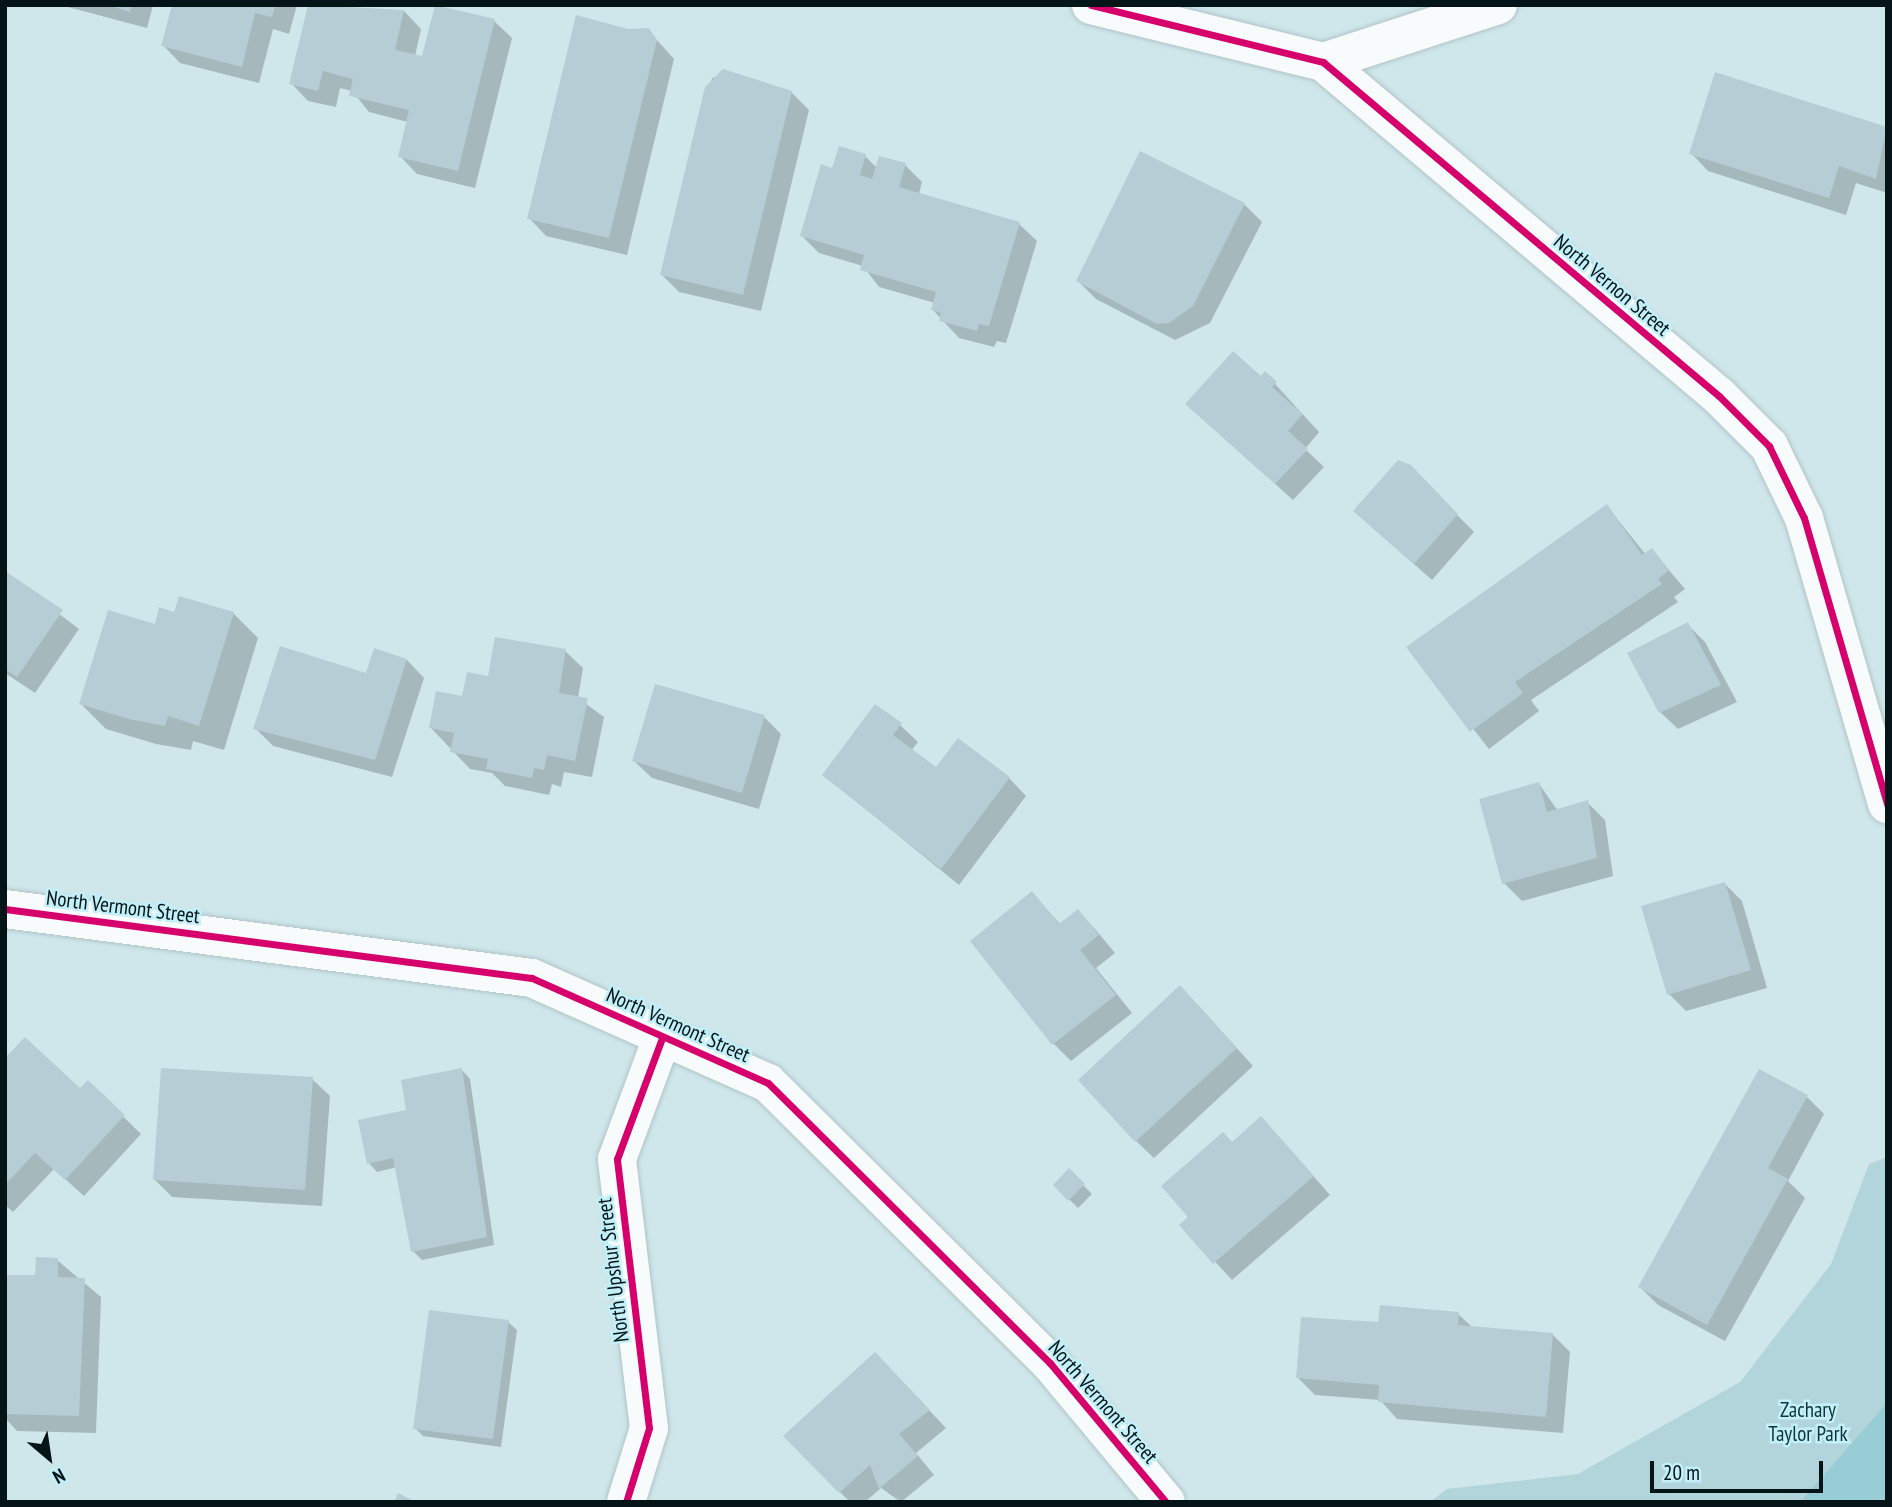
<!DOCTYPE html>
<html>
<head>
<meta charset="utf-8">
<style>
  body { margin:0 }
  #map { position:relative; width:1892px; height:1507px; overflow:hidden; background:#cfe7eb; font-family:"PT Sans Narrow",sans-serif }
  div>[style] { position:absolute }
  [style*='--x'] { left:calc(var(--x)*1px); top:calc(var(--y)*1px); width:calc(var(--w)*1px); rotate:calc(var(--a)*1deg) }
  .green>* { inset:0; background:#b2d4db }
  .forest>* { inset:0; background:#98cdd6 }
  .shadow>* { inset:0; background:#0003 }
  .building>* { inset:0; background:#b7cdd5 }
  .roads { filter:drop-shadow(0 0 2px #b1c4c7) drop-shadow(0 0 2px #b1c4c7) }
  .minor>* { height:38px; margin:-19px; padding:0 19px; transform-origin:19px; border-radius:19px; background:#f8fbfc }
  .cycleway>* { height:7px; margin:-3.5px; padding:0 3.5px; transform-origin:3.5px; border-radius:3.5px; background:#d6006c }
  span { translate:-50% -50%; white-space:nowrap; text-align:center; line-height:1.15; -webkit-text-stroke:5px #c2eff8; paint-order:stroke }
  .street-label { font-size:21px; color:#041417 }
  .park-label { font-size:21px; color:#0e343a }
  .frame { position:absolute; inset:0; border:7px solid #041417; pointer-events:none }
  .north { position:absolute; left:14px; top:1423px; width:70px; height:70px; -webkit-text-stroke:5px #c2eff8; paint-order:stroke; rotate:151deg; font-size:19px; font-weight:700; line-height:28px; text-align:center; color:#041417 }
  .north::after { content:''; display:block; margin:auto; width:24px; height:32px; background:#041417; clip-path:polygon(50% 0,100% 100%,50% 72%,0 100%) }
  .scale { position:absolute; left:1650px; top:1461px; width:173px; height:32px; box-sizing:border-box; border:4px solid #041417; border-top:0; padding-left:9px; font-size:21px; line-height:24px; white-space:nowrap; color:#041417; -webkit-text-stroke:5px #c2eff8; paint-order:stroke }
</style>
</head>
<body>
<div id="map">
  <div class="green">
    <div style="clip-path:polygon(1887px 1157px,1887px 1502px,1430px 1502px,1447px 1489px,1578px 1474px,1740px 1382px,1831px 1264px,1869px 1164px)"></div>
  </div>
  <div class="forest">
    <div style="clip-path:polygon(1887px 1403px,1887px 1502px,1800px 1502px)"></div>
  </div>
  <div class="shadow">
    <div style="clip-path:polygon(60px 5px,153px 5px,147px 28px)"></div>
    <div style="clip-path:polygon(175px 5px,297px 5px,289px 34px,273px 29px,259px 83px,180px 63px,163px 45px)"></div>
    <div style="clip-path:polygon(310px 5px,404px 11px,421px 29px,415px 56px,424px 58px,494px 21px,512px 38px,475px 188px,417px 174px,400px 156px,408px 122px,369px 112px,352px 91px,340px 88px,336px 107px,308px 101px,291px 83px)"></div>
    <div style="clip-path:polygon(648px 30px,674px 59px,627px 255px,546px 236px,529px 218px,628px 31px)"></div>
    <div style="clip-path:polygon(735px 73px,744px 82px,792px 93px,809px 110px,761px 311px,679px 292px,662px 275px,712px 78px)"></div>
    <div style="clip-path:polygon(1716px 74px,1887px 129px,1887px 193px,1856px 183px,1846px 215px,1708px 171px,1691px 153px)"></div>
    <div style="clip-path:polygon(1141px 154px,1244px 204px,1262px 222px,1210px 323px,1175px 340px,1096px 299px,1078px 281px)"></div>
    <div style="clip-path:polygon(865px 156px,877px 168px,905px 165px,922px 182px,919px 194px,1019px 224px,1037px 241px,1006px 343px,997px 341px,994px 347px,959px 338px,933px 310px,935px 303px,879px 287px,863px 266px,819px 253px,802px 236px,833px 170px)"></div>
    <div style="clip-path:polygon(1265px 373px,1319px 432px,1305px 449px,1324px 467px,1293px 500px,1205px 421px)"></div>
    <div style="clip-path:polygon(1410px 467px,1474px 532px,1432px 580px,1373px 528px)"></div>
    <div style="clip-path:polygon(1607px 506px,1646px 555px,1652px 550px,1685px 589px,1674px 597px,1678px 602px,1531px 700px,1539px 711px,1489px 749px,1409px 647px)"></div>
    <div style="clip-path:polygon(5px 573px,79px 629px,35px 693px,5px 673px)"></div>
    <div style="clip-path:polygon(233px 613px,258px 638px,224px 750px,193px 741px,191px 750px,156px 744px,106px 729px,81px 704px,175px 614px)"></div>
    <div style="clip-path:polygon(1688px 625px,1705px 642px,1737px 702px,1678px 729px,1660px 712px)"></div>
    <div style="clip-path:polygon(565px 651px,583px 668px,578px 698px,604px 717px,592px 777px,564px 772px,561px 787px,552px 784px,549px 795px,505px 786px,492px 773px,470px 769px,431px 728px,489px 678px)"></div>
    <div style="clip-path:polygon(407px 660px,424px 678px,392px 777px,273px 746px,255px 728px)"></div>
    <div style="clip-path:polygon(764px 717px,781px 734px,759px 809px,652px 778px,634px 761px)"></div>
    <div style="clip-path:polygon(900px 725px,918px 742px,911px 751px,936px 769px,1009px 778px,1026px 796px,959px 885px,824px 775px)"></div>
    <div style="clip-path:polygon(1539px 784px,1558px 811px,1587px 802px,1605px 820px,1613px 876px,1522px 901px,1504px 883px)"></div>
    <div style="clip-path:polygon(1725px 884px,1742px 901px,1767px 988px,1686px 1011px,1669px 994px)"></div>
    <div style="clip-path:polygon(1032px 893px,1061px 925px,1078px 911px,1095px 929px,1115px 953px,1096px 968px,1132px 1013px,1071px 1061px,1053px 1043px)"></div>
    <div style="clip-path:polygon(1198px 1005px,1253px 1066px,1154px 1158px,1136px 1141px)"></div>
    <div style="clip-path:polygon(5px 1061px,80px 1091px,88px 1082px,141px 1134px,84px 1196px,54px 1169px,13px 1212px,5px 1205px)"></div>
    <div style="clip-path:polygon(462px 1070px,470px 1079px,494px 1245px,422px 1260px,413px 1251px,397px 1167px,377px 1172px,369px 1163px,408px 1112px)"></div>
    <div style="clip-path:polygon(312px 1079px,330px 1096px,322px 1206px,172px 1197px,155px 1180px)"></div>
    <div style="clip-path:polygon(1807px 1097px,1824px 1114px,1788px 1181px,1805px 1198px,1725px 1341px,1658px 1305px,1640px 1287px)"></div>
    <div style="clip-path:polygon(1278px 1136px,1330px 1195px,1232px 1280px,1182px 1226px,1232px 1144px)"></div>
    <div style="clip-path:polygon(1069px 1171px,1092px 1194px,1078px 1208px,1055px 1185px)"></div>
    <div style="clip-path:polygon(57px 1260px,101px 1297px,96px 1433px,17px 1431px,5px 1418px,6px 1277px,37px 1277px)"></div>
    <div style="clip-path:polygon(1458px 1314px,1472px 1327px,1552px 1334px,1570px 1352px,1563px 1433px,1397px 1419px,1380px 1400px,1315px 1395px,1297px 1377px)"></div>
    <div style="clip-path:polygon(508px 1322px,517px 1330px,501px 1447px,423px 1436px,415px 1428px)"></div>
    <div style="clip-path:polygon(893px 1372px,946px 1428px,916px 1453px,934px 1475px,901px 1502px,881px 1488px,865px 1502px,850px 1502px,785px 1437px)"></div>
  </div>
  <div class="building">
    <div style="clip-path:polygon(108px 5px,132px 5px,130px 12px)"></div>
    <div style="clip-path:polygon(172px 5px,275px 5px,272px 17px,255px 13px,242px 67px,161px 46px)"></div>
    <div style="clip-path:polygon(308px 5px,404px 10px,395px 50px,422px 56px,435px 5px,495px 19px,458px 171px,398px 157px,409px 110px,349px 96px,353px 79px,323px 71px,318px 91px,289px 84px)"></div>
    <div style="clip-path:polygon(576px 15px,628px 29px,649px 28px,657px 40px,609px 238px,527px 219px)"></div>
    <div style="clip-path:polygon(723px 69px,792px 91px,743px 295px,660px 275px,705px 87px)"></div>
    <div style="clip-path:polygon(1715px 72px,1887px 127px,1876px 179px,1839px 166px,1829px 198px,1689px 154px)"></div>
    <div style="clip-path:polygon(839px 146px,866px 154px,860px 175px,872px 179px,879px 156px,906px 163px,899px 187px,1020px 222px,989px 326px,979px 324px,977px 331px,939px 321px,941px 313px,931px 310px,936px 292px,860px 270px,864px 255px,800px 236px,821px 164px,832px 168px)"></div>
    <div style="clip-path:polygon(1140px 151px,1245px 203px,1193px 306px,1169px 323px,1157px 324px,1076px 281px)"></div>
    <div style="clip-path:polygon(1233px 351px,1261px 376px,1265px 371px,1277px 382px,1272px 387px,1303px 414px,1288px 431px,1308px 449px,1275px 484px,1185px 404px)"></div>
    <div style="clip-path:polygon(1398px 460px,1411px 465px,1458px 514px,1414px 564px,1353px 511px)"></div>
    <div style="clip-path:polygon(1607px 504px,1642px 555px,1652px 548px,1669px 570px,1658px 579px,1662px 584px,1515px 682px,1523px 693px,1470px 732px,1406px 647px)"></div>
    <div style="clip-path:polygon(5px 571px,63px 610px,17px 677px,5px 669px)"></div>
    <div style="clip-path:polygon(179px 596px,234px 612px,199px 726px,168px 716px,165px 726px,129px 719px,79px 704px,108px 610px,155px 624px,159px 607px,174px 612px)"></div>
    <div style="clip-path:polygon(1688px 622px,1721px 685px,1659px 713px,1627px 653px)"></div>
    <div style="clip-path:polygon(495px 637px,566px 649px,559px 693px,588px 698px,575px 761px,547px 755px,544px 770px,534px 768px,532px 778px,486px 769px,488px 759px,450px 752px,454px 733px,429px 728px,436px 691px,462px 696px,467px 672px,488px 676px)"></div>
    <div style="clip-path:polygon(280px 646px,366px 673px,374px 648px,407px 659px,375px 760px,253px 729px)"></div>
    <div style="clip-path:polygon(655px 684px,765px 715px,742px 793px,632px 761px)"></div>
    <div style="clip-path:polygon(875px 704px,902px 723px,893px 735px,936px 767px,958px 738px,1010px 777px,941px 869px,822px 775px)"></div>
    <div style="clip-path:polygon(1539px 782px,1547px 812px,1588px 800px,1597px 858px,1502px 884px,1479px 799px)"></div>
    <div style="clip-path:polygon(1725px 882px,1751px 970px,1667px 995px,1641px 906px)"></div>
    <div style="clip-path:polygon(1032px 891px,1059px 924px,1078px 909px,1099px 935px,1080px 950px,1116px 995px,1052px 1045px,970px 941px)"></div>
    <div style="clip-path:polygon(1180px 985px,1237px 1048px,1135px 1142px,1078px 1080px)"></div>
    <div style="clip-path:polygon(25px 1037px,80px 1088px,88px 1080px,125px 1115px,65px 1180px,35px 1153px,5px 1185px,5px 1058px)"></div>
    <div style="clip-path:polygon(161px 1068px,313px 1077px,305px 1190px,153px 1180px)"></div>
    <div style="clip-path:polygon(462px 1068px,487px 1237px,411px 1252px,393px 1158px,367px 1164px,358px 1120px,406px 1110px,401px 1080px)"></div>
    <div style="clip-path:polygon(1759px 1069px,1808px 1095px,1768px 1168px,1788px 1179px,1707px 1325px,1638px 1287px)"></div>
    <div style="clip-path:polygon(1261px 1116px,1314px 1176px,1213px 1264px,1179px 1225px,1188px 1217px,1161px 1186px,1223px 1132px,1232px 1142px)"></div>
    <div style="clip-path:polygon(1069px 1168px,1085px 1184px,1068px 1201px,1053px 1185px)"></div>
    <div style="clip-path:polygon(36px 1257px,58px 1258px,58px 1277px,85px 1278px,79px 1416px,5px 1414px,5px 1275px,35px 1275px)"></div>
    <div style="clip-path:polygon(1380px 1305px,1459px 1312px,1458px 1325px,1553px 1333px,1546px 1417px,1378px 1402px,1379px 1385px,1296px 1378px,1301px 1317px,1378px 1322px)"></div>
    <div style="clip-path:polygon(429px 1310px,509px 1320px,493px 1439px,413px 1429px)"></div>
    <div style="clip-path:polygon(875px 1352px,930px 1410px,899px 1434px,918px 1456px,879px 1489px,870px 1465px,839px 1493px,783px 1436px)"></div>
    <div style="clip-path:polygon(398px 1493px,416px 1502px,394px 1502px)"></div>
  </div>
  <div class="roads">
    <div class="minor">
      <div style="--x:1091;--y:5;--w:239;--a:13.8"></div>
      <div style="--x:1323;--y:62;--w:518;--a:40.15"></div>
      <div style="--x:1719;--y:396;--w:71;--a:45"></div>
      <div style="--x:1769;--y:446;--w:80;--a:64.1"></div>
      <div style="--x:1804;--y:518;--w:298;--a:73.8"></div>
      <div style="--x:1323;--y:62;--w:184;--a:-18"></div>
      <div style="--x:5;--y:909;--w:531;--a:7.46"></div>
      <div style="--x:532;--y:978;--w:258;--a:24"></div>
      <div style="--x:768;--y:1083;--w:397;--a:44.8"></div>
      <div style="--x:1050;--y:1363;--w:181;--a:50.2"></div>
      <div style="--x:626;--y:1502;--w:77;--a:-72.7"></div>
      <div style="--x:649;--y:1428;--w:271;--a:-96.8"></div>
      <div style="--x:617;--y:1159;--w:129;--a:-69.6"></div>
    </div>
  </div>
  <div class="cycleway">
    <div style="--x:1091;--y:5;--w:239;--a:13.8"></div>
    <div style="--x:1323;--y:62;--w:518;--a:40.15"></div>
    <div style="--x:1719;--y:396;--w:71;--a:45"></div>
    <div style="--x:1769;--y:446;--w:80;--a:64.1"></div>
    <div style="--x:1804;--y:518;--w:298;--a:73.8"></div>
    <div style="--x:5;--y:909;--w:531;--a:7.46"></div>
    <div style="--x:532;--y:978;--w:258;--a:24"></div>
    <div style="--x:768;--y:1083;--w:397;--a:44.8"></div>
    <div style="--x:1050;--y:1363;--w:181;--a:50.2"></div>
    <div style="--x:626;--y:1502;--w:77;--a:-72.7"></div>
    <div style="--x:649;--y:1428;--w:271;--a:-96.8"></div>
    <div style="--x:617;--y:1159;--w:129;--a:-69.6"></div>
  </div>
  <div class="street-label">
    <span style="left:1612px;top:285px;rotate:40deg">North Vernon Street</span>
    <span style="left:123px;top:907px;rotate:7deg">North Vermont Street</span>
    <span style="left:678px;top:1025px;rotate:24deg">North Vermont Street</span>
    <span style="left:613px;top:1270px;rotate:-97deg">North Upshur Street</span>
    <span style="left:1103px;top:1402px;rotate:49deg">North Vermont Street</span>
  </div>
  <div class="park-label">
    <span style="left:1808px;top:1422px">Zachary<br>Taylor Park</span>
  </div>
  <div class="frame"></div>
  <div class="north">N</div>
  <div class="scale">20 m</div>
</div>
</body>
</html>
